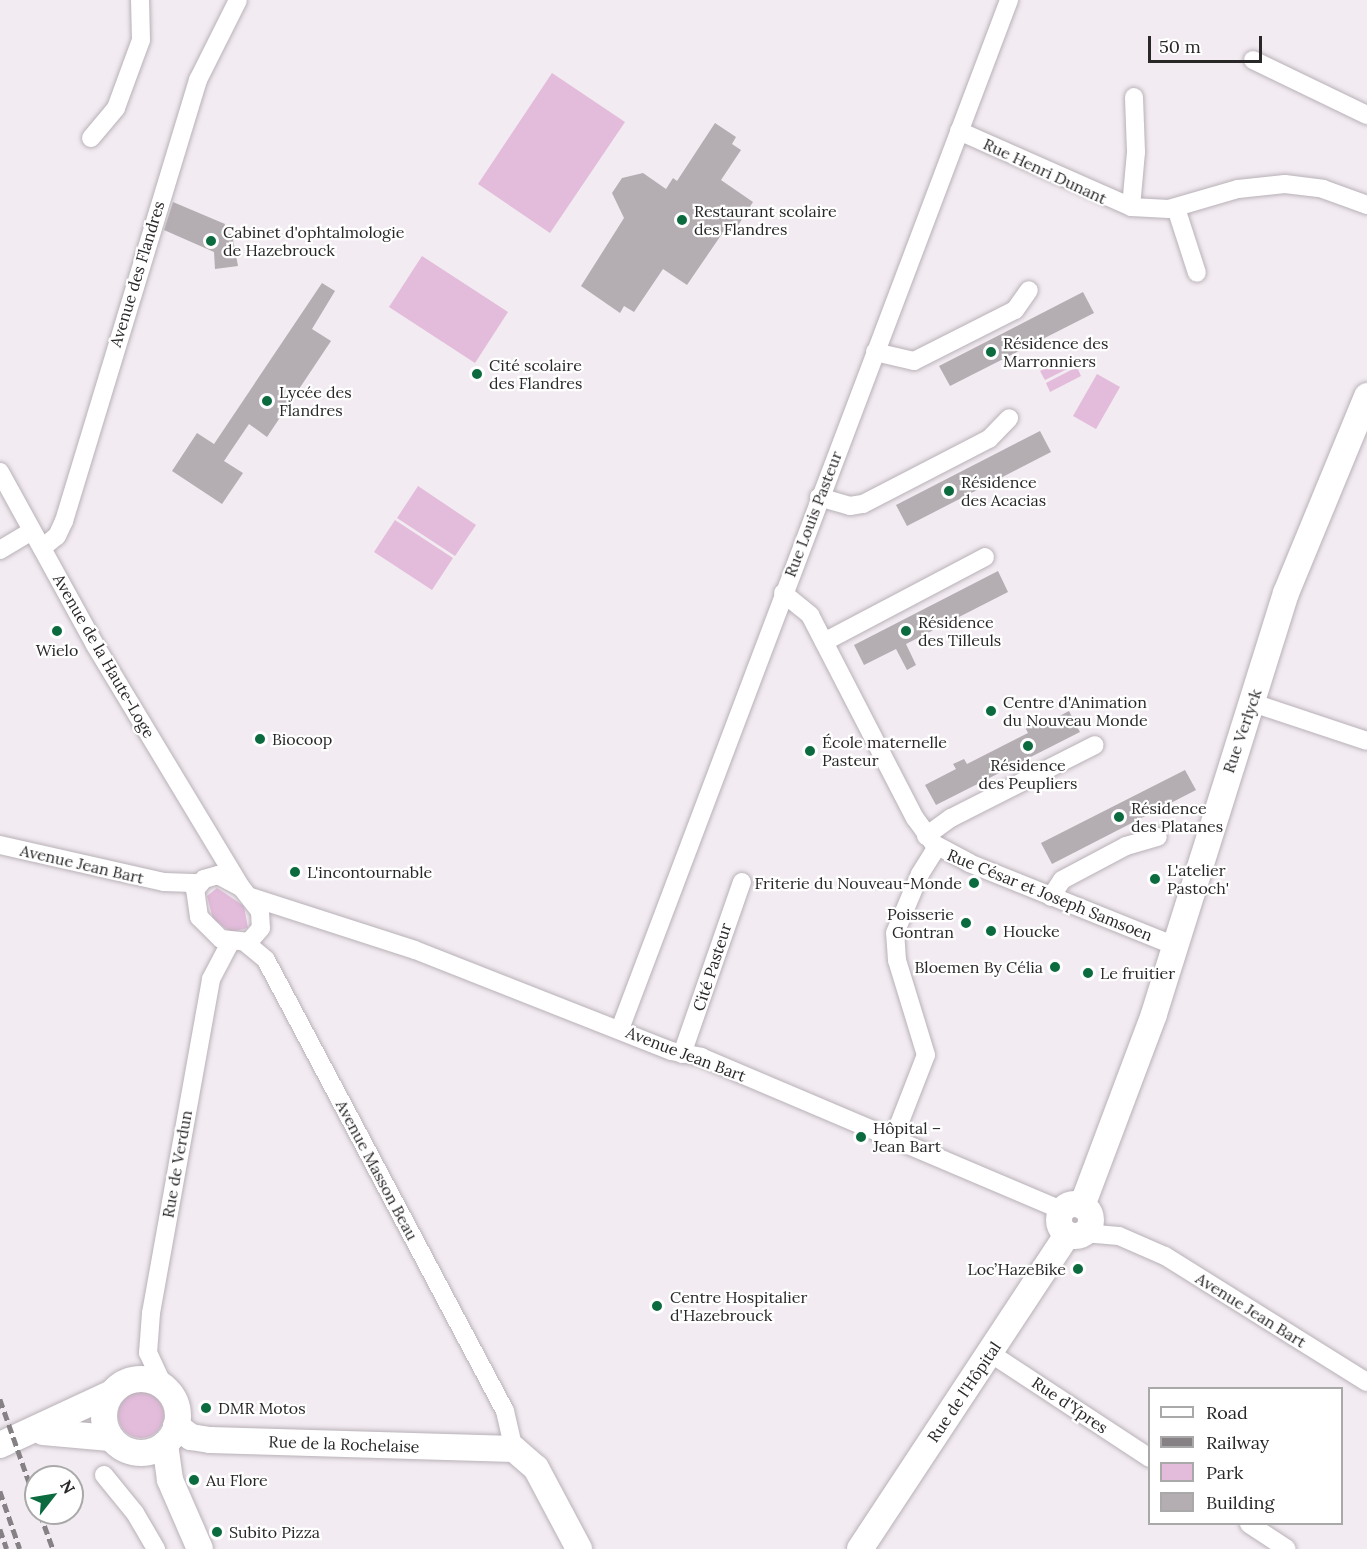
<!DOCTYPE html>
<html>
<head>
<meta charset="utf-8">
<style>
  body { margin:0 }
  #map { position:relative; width:1367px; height:1549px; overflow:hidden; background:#f2ebf1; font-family:Lora,serif }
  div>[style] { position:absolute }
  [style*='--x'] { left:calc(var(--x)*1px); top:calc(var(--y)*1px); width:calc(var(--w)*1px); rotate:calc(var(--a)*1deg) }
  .green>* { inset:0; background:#e3bbdb }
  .round { border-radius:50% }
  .building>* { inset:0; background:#b4adb2 }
  .roads { filter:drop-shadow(0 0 2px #b8b1b7) drop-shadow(0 0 2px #b8b1b7) }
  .street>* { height:18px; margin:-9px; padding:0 9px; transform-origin:9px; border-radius:9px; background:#fff }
  .secondary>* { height:26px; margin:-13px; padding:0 13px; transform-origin:13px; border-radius:13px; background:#fff }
  .secondary>.ring { margin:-13px; padding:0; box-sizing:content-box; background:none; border:26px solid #fff; border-radius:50% }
  .rail>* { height:4.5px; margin-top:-2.25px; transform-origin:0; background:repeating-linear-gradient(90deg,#868185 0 9px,transparent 0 13.5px) }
  .dots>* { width:16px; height:16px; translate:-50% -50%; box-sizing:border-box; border:3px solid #fff; border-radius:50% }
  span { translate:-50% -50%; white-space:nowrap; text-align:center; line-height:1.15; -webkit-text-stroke:4.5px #fff; paint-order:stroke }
  .street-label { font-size:16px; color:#2a2729 }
  .poi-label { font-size:16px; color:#2a2729 }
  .left { translate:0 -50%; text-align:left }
  .right { translate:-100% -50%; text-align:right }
  .legend { position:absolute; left:1148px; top:1387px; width:195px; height:138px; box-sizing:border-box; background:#fff; border:2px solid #aaa9a9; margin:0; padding:8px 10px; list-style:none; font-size:18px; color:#2a2729 }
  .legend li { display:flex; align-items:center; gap:12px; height:30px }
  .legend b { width:30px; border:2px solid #aaa9a9 }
  .north { position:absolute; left:24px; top:1465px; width:60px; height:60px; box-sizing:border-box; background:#fff; border:2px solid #aaa9a9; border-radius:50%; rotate:59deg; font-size:16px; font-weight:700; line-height:24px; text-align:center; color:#2a2729 }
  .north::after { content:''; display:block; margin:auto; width:21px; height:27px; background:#0b6b3f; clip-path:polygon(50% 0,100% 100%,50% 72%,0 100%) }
  .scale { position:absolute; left:1148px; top:36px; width:114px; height:27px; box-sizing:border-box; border:3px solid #2a2729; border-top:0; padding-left:8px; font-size:18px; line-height:21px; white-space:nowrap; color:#2a2729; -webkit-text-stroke:4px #fff; paint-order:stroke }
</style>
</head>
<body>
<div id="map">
  <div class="green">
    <div style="clip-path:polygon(552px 73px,625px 122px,550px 233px,478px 184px)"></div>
    <div style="clip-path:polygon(422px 256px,508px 312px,475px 363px,389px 307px)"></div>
    <div style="clip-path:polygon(1071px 356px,1075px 365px,1045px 380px,1040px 371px)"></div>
    <div style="clip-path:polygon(1077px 367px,1081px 376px,1050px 392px,1046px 383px)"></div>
    <div style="clip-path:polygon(1097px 374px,1120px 387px,1096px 429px,1073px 416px)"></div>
    <div style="clip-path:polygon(418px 486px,476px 525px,455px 556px,397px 518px)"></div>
    <div style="clip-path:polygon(395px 520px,453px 558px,432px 590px,374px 552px)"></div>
    <div style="clip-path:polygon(217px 888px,244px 906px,248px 928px,231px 932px,213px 919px,207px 896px)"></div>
    <div class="round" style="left:118px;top:1392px;width:46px;height:46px"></div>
  </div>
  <div class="building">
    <div style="clip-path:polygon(715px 123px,736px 137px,732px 144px,741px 150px,721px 180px,753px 202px,735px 230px,728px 225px,687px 285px,663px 269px,634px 312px,624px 306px,620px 313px,581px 286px,624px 218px,612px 193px,622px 178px,643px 173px,666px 189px,673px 178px,677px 181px)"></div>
    <div style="clip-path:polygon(173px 202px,225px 224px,222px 234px,232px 234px,238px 266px,215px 269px,214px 252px,164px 230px)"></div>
    <div style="clip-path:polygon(322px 283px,335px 291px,312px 329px,331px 341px,267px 437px,249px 424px,224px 461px,243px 473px,222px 504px,172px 471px,197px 433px,214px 444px)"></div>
    <div style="clip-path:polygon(1083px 292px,1094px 313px,950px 386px,939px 366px)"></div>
    <div style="clip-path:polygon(1040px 431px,1051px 452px,907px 526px,896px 505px)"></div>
    <div style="clip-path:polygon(998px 571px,1008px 592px,906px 644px,916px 665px,907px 670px,896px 649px,864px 665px,854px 645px)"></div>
    <div style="clip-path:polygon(1069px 711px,1080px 732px,936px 805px,925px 785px,956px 769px,953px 764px,964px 759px,967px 764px,1028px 733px,1025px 727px,1036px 722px,1039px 727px)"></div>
    <div style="clip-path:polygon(1185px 770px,1196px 790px,1052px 864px,1041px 843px)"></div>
  </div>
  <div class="roads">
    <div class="street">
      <div style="--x:1253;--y:60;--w:127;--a:25.8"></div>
      <div style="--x:959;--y:131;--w:188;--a:23.8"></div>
      <div style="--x:1131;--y:207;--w:38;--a:3"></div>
      <div style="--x:1169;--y:209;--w:72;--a:-16.2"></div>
      <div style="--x:1238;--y:189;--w:47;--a:-6.1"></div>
      <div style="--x:1285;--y:184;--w:38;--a:7"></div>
      <div style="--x:1323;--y:189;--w:47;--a:20"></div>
      <div style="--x:91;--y:138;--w:39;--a:-50"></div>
      <div style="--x:116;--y:108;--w:72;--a:-69.8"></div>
      <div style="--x:141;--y:40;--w:40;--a:-91.4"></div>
      <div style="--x:1131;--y:207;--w:55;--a:-84.8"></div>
      <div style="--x:1136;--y:152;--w:55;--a:-92.1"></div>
      <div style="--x:1176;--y:208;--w:68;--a:72.1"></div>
      <div style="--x:875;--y:352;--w:40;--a:13"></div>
      <div style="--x:914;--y:361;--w:113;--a:-26.8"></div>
      <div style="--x:1015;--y:310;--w:24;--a:-55"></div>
      <div style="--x:0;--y:472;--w:197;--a:61.2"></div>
      <div style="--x:95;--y:645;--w:283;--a:58.9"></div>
      <div style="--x:819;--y:497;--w:32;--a:16"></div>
      <div style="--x:850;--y:506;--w:13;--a:-9"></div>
      <div style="--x:863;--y:504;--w:142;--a:-27.3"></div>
      <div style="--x:989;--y:439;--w:29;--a:-46"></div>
      <div style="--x:42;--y:548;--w:19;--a:-39"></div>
      <div style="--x:57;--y:536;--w:17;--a:-65"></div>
      <div style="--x:64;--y:521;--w:461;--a:-73.1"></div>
      <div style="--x:198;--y:80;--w:89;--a:-63.4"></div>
      <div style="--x:0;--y:550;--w:37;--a:-31"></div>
      <div style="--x:783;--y:593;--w:35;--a:39"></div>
      <div style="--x:810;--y:615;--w:229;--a:62.7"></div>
      <div style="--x:915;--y:818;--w:32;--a:54"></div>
      <div style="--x:934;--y:844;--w:40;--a:28"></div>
      <div style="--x:969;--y:863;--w:222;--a:21.9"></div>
      <div style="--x:824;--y:642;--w:182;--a:-27.8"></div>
      <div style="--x:1253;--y:703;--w:120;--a:18.4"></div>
      <div style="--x:926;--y:836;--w:31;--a:-36"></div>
      <div style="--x:951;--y:818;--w:161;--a:-26.9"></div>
      <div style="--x:0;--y:845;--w:168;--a:12.7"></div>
      <div style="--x:164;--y:882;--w:36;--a:2"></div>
      <div style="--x:218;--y:875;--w:26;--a:28"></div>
      <div style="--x:241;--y:887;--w:31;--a:52"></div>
      <div style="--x:260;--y:911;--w:17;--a:87"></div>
      <div style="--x:261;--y:928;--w:18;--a:131"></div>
      <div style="--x:249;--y:942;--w:28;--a:-174"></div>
      <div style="--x:221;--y:939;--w:31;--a:-135"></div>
      <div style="--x:199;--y:917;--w:27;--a:-98"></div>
      <div style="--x:195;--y:890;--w:14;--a:-51"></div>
      <div style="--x:204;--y:879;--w:15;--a:-16"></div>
      <div style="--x:251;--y:897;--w:172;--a:17.9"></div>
      <div style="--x:415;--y:950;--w:275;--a:21.5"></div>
      <div style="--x:671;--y:1051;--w:31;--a:11"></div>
      <div style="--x:701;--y:1057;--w:392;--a:23"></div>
      <div style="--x:1051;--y:897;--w:20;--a:-57"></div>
      <div style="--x:1062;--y:880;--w:72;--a:-28"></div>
      <div style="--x:1126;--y:846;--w:33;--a:-16"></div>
      <div style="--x:246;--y:943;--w:26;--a:40"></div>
      <div style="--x:266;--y:960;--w:510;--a:62.08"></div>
      <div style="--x:505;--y:1411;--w:39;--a:77"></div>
      <div style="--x:620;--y:1029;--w:1100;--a:-69.29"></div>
      <div style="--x:682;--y:1054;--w:182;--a:-70.8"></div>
      <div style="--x:894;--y:1137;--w:88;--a:-68.7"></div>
      <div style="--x:926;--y:1055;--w:99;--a:-107"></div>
      <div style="--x:897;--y:960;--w:27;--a:-94"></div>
      <div style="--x:895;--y:933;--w:64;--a:-67"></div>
      <div style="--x:920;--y:874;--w:32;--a:-58"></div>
      <div style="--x:1084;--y:1233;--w:35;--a:5"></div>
      <div style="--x:1119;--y:1236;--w:50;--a:23.5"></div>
      <div style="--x:1165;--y:1256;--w:238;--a:32"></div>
      <div style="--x:990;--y:1353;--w:191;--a:33.3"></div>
      <div style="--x:164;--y:1387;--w:38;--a:-115"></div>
      <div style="--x:148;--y:1353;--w:40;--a:-85.7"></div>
      <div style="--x:151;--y:1313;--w:339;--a:-79.8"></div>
      <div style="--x:211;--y:979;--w:41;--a:-62.2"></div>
      <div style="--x:104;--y:1475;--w:49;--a:50.8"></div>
      <div style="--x:135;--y:1513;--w:42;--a:59.7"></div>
      <div style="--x:1249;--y:1524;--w:45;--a:33.3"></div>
    </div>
    <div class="secondary">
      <div class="ring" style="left:1059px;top:1204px;width:6px;height:6px"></div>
      <div style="--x:1082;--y:1206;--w:205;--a:-69.4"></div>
      <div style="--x:1154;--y:1014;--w:441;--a:-72.6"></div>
      <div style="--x:1286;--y:593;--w:213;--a:-67.6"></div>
      <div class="ring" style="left:104px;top:1379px;width:48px;height:48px"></div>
      <div style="--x:176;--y:1426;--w:19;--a:36"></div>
      <div style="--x:191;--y:1437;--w:19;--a:9"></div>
      <div style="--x:210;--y:1440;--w:304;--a:1.7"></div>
      <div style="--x:514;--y:1449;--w:29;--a:41"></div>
      <div style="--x:536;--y:1468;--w:92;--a:62"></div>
      <div style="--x:43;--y:1432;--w:67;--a:5.1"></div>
      <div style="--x:165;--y:1444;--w:36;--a:82"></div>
      <div style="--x:170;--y:1480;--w:75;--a:66.5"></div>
      <div style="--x:0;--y:1445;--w:121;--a:-24.9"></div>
      <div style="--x:860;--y:1549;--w:377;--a:-56.6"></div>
    </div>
  </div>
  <div class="rail">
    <div style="--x:0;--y:1399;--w:109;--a:70.7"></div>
    <div style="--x:0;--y:1491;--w:61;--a:71"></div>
    <div style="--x:40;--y:1513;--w:38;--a:70"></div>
    <div style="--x:0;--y:1529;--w:21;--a:71"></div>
  </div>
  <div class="dots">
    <div style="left:682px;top:220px;background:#0b6b3f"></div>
    <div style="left:211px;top:241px;background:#0b6b3f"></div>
    <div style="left:991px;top:352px;background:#0b6b3f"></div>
    <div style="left:477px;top:374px;background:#0b6b3f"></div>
    <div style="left:267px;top:401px;background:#0b6b3f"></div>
    <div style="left:949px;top:491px;background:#0b6b3f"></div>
    <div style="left:57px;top:631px;background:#0b6b3f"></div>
    <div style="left:906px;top:631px;background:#0b6b3f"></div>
    <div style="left:991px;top:711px;background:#0b6b3f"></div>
    <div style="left:260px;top:739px;background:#0b6b3f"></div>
    <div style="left:1028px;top:746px;background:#0b6b3f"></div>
    <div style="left:810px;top:751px;background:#0b6b3f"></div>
    <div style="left:1119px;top:817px;background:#0b6b3f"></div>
    <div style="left:295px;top:872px;background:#0b6b3f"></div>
    <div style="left:1155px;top:879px;background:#0b6b3f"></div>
    <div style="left:974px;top:883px;background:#0b6b3f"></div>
    <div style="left:966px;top:923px;background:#0b6b3f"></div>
    <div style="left:991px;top:931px;background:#0b6b3f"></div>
    <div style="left:1055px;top:967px;background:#0b6b3f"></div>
    <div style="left:1088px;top:973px;background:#0b6b3f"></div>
    <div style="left:861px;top:1137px;background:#0b6b3f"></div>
    <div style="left:1078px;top:1269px;background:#0b6b3f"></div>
    <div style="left:657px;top:1306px;background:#0b6b3f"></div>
    <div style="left:206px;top:1408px;background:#0b6b3f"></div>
    <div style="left:194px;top:1480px;background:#0b6b3f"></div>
    <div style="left:217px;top:1532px;background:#0b6b3f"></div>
  </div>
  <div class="street-label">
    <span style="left:1045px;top:171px;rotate:25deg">Rue Henri Dunant</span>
    <span style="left:137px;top:274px;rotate:-73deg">Avenue des Flandres</span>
    <span style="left:813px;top:514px;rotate:-69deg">Rue Louis Pasteur</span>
    <span style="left:104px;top:656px;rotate:60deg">Avenue de la Haute-Loge</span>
    <span style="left:1242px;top:731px;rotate:-71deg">Rue Verlyck</span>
    <span style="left:82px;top:864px;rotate:13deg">Avenue Jean Bart</span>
    <span style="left:1050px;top:895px;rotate:22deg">Rue César et Joseph Samsoen</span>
    <span style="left:712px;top:967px;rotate:-72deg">Cité Pasteur</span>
    <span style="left:686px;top:1054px;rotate:21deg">Avenue Jean Bart</span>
    <span style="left:177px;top:1164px;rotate:-80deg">Rue de Verdun</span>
    <span style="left:377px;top:1170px;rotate:62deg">Avenue Masson Beau</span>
    <span style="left:1251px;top:1310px;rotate:32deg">Avenue Jean Bart</span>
    <span style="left:964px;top:1392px;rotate:-56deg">Rue de l'Hôpital</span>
    <span style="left:1070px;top:1405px;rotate:34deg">Rue d'Ypres</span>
    <span style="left:344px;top:1444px;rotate:2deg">Rue de la Rochelaise</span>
  </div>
  <div class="poi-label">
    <span class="left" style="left:694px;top:220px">Restaurant scolaire<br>des Flandres</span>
    <span class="left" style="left:223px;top:241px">Cabinet d'ophtalmologie<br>de Hazebrouck</span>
    <span class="left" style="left:1003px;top:352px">Résidence des<br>Marronniers</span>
    <span class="left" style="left:489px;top:374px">Cité scolaire<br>des Flandres</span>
    <span class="left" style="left:279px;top:401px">Lycée des<br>Flandres</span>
    <span class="left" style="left:961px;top:491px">Résidence<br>des Acacias</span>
    <span class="left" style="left:918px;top:631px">Résidence<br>des Tilleuls</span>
    <span style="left:57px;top:650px">Wielo</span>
    <span class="left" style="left:1003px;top:711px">Centre d'Animation<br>du Nouveau Monde</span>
    <span class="left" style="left:272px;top:739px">Biocoop</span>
    <span class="left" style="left:822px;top:751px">École maternelle<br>Pasteur</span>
    <span style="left:1028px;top:774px">Résidence<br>des Peupliers</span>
    <span class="left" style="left:1131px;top:817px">Résidence<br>des Platanes</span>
    <span class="left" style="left:1167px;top:879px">L'atelier<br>Pastoch'</span>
    <span class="left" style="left:307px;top:872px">L'incontournable</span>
    <span class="right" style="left:962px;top:883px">Friterie du Nouveau-Monde</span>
    <span class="right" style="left:954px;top:923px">Poisserie<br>Gontran</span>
    <span class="left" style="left:1003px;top:931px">Houcke</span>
    <span class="right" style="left:1043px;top:967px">Bloemen By Célia</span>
    <span class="left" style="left:1100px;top:973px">Le fruitier</span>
    <span class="left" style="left:873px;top:1137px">Hôpital –<br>Jean Bart</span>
    <span class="right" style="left:1066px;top:1269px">Loc’HazeBike</span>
    <span class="left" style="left:670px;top:1306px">Centre Hospitalier<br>d'Hazebrouck</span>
    <span class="left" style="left:218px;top:1408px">DMR Motos</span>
    <span class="left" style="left:206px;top:1480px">Au Flore</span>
    <span class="left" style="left:229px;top:1532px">Subito Pizza</span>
  </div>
  <ul class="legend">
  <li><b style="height:8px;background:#fff"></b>Road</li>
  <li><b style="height:8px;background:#868185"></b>Railway</li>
  <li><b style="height:16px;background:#e3bbdb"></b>Park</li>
  <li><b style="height:16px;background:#b4adb2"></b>Building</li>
  </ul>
  <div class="north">N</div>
  <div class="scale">50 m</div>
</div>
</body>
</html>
